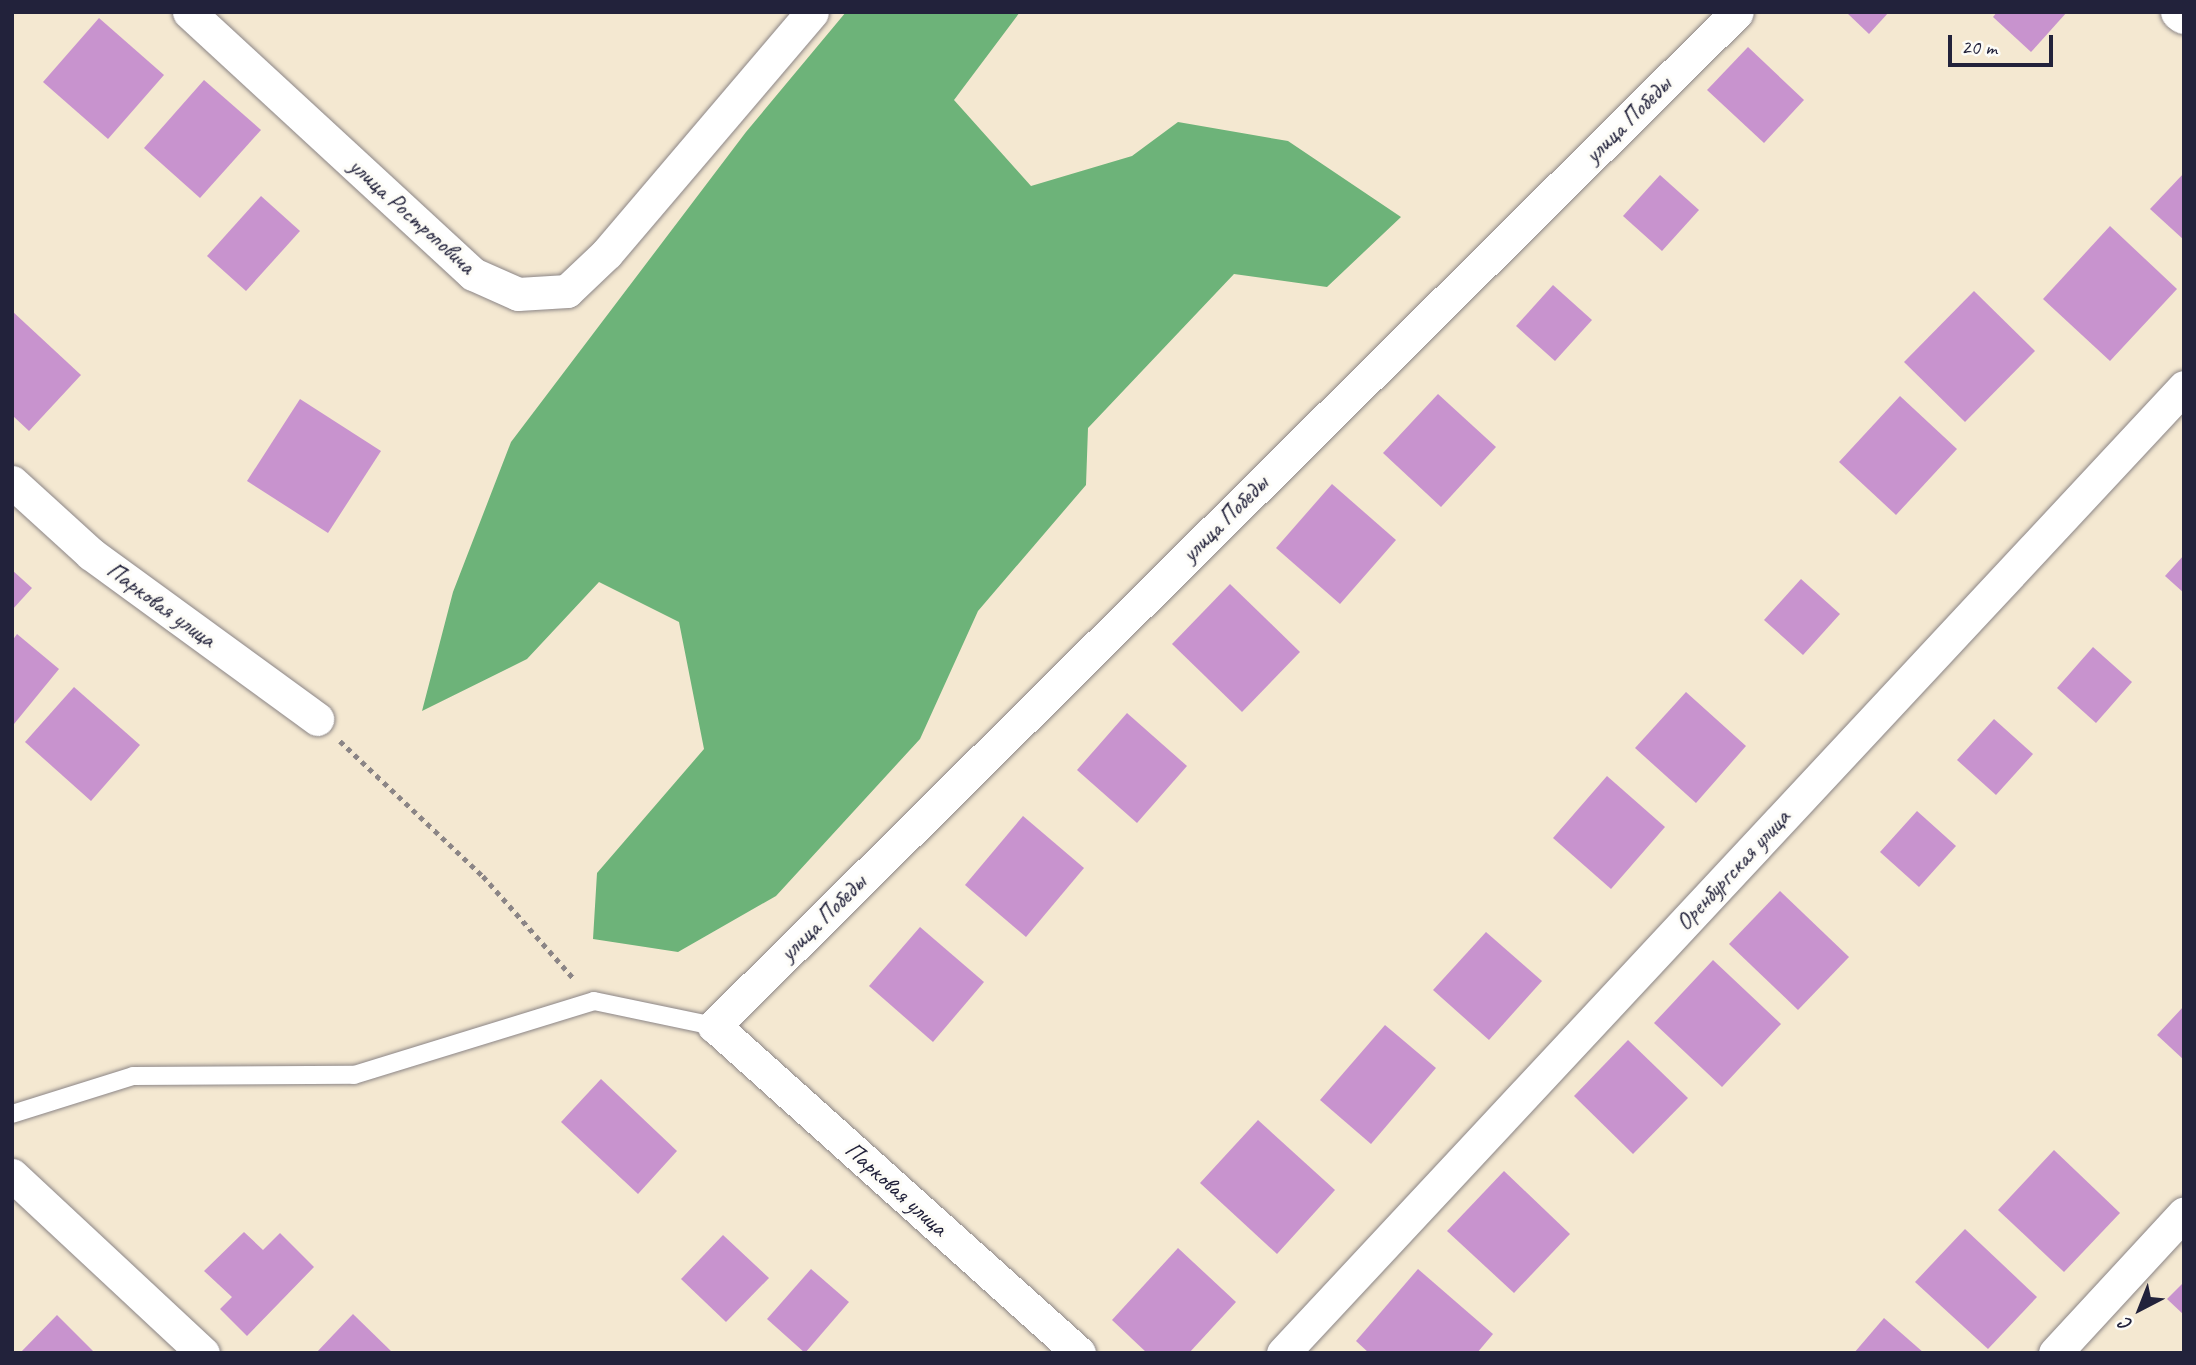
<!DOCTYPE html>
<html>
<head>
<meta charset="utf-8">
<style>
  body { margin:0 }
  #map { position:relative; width:2196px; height:1365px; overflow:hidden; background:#f4e8d1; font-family:Caveat,sans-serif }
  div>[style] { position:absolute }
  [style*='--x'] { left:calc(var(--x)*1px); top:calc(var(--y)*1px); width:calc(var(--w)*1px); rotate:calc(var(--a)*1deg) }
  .forest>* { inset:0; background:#6db379 }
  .building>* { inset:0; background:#c893ce }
  .path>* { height:4.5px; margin-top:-2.25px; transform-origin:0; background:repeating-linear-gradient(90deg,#8b8586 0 5px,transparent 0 10px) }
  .roads { filter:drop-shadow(0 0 2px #8b8586) drop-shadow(0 0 2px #8b8586) }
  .service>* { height:18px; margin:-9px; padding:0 9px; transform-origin:9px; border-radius:9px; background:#fff }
  .minor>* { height:33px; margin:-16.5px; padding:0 16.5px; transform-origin:16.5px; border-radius:16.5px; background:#fff }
  .tertiary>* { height:38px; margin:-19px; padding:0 19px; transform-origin:19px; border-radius:19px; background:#fff }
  span { translate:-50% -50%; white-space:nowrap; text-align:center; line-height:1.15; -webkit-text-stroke:6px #fdfcf7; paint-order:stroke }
  .street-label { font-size:24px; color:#22223b }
  .frame { position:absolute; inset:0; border:14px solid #22223b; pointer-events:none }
  .north { position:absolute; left:2105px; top:1274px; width:70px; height:70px; -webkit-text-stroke:5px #fdfcf7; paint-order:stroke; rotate:222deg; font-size:19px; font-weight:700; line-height:28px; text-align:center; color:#22223b }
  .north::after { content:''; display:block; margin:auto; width:24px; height:32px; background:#22223b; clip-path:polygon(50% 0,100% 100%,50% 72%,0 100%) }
  .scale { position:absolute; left:1948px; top:35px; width:105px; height:32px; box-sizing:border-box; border:4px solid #22223b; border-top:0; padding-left:9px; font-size:21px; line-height:24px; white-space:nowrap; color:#22223b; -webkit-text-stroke:5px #fdfcf7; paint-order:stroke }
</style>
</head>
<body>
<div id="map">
  <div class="forest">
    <div style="clip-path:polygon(846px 12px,1020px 12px,954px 100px,1031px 186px,1132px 156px,1178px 122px,1288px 141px,1401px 217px,1327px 287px,1234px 274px,1088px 428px,1086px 485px,978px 611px,920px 739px,776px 896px,678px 952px,593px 939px,597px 873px,704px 749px,679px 622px,599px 582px,527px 659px,422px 711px,453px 592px,511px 442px,746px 132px)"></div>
  </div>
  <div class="building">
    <div style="clip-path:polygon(1846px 12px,1889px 12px,1869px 34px)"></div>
    <div style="clip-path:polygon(1997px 12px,2067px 12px,2031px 52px,1993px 17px)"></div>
    <div style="clip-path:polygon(99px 18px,164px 75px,108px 139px,43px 82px)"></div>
    <div style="clip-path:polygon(1748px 47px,1804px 100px,1764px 143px,1707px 90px)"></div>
    <div style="clip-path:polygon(204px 80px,261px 130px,200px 198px,144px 148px)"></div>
    <div style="clip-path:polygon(2184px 173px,2184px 240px,2150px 209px)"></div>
    <div style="clip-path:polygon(1660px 175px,1699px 210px,1662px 251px,1623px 216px)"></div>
    <div style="clip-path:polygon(261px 196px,300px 231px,246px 291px,207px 256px)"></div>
    <div style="clip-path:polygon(2110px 226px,2177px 289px,2110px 361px,2043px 299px)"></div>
    <div style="clip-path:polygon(1553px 285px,1592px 320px,1555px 361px,1516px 326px)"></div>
    <div style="clip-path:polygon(1974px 291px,2035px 351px,1965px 422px,1904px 362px)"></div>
    <div style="clip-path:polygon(12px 311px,81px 375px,29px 431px,12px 415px)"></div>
    <div style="clip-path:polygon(1438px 394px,1496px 447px,1441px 507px,1383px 453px)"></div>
    <div style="clip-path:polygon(1900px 396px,1957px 449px,1896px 515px,1839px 462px)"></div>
    <div style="clip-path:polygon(300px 399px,381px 451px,328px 533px,247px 481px)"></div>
    <div style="clip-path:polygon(1332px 484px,1396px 540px,1340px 604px,1276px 548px)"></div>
    <div style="clip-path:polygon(2184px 555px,2184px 593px,2165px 576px)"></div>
    <div style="clip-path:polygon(12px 570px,32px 588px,12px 610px)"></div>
    <div style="clip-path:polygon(1801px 579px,1840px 614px,1803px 655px,1764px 620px)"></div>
    <div style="clip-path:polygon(1230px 584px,1300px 652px,1242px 712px,1172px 644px)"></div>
    <div style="clip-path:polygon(17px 634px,59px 669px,14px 724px,12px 641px)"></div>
    <div style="clip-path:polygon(2093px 647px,2132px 682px,2096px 723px,2057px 688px)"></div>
    <div style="clip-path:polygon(74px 687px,140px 745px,91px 801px,25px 742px)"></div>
    <div style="clip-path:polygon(1686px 692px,1746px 746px,1696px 803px,1635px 748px)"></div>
    <div style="clip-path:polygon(1127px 713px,1187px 766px,1137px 823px,1077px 770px)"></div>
    <div style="clip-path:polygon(1994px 719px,2033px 754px,1996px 795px,1957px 760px)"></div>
    <div style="clip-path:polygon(1607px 776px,1665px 827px,1611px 889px,1553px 838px)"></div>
    <div style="clip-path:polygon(1917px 811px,1956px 846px,1919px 887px,1880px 852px)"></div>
    <div style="clip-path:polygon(1023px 816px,1084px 868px,1026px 937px,965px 885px)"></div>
    <div style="clip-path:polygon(1780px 891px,1849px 957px,1798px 1010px,1729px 944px)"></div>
    <div style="clip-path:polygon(920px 927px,984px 982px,933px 1042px,869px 986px)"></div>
    <div style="clip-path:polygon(1486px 932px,1542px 981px,1489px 1040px,1433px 990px)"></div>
    <div style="clip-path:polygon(1713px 960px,1781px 1024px,1722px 1087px,1654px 1023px)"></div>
    <div style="clip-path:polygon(2184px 1006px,2184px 1060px,2157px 1035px)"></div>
    <div style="clip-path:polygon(1385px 1025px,1436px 1068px,1371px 1144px,1320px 1100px)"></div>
    <div style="clip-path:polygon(1628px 1040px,1688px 1098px,1633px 1154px,1574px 1096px)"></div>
    <div style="clip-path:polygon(601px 1079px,677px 1151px,638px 1194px,561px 1122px)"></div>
    <div style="clip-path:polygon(1258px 1120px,1335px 1190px,1277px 1254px,1200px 1183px)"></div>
    <div style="clip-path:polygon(2054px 1150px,2120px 1213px,2064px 1272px,1998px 1210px)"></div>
    <div style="clip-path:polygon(1504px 1171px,1570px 1234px,1514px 1293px,1447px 1231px)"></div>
    <div style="clip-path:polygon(1965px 1229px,2037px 1297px,1988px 1349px,1915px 1282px)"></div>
    <div style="clip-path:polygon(244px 1232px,263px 1250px,280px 1233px,314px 1267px,247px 1336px,220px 1309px,232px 1297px,204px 1271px)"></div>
    <div style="clip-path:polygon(723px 1235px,769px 1278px,726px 1322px,681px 1279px)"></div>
    <div style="clip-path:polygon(1178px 1248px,1236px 1302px,1189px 1353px,1147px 1353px,1112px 1320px)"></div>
    <div style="clip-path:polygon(811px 1269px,849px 1302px,805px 1353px,767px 1319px)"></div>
    <div style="clip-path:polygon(1418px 1269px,1493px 1334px,1477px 1353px,1369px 1353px,1356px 1341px)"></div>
    <div style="clip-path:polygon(2184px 1282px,2184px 1315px,2167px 1299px)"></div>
    <div style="clip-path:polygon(353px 1314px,393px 1353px,316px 1353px)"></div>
    <div style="clip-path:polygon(57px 1315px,95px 1353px,20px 1353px)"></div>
    <div style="clip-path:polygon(1884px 1318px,1924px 1353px,1854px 1353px)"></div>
  </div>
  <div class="path">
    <div style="--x:340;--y:741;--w:197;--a:43.4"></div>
    <div style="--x:483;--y:876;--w:137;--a:48.5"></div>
  </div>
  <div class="roads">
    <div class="service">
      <div style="--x:12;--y:1114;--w:127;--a:-17.4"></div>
      <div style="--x:133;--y:1076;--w:221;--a:-0.3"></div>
      <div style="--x:354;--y:1075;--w:251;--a:-17.1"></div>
      <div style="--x:594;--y:1001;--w:123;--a:11.8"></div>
    </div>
    <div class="minor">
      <div style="--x:189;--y:12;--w:386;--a:42.7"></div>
      <div style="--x:473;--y:274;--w:49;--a:24"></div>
      <div style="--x:518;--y:294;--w:49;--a:-3.5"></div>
      <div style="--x:567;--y:291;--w:55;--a:-43.5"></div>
      <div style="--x:607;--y:253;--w:316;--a:-49.6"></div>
      <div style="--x:12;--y:482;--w:107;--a:42.3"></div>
      <div style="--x:91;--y:554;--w:280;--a:36.1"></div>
      <div style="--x:12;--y:1175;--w:261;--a:43"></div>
      <div style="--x:1079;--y:1353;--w:490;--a:-138.1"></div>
      <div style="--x:714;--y:1026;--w:1440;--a:-44.75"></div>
      <div style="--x:1283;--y:1353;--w:1321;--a:-46.99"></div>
      <div style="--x:2055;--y:1353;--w:190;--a:-47.3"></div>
    </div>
    <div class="tertiary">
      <div style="--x:2180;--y:12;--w:5;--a:37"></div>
    </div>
  </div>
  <div class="street-label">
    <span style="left:1628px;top:120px;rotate:-45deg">улица Победы</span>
    <span style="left:412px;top:216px;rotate:42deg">улица Ростроповича</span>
    <span style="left:1225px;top:519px;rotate:-45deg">улица Победы</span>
    <span style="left:161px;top:605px;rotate:36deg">Парковая улица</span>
    <span style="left:1733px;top:870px;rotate:-47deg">Оренбургская улица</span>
    <span style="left:823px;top:918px;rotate:-45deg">улица Победы</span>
    <span style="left:896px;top:1189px;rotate:42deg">Парковая улица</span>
  </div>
  <div class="frame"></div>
  <div class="north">С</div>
  <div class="scale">20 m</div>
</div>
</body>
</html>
